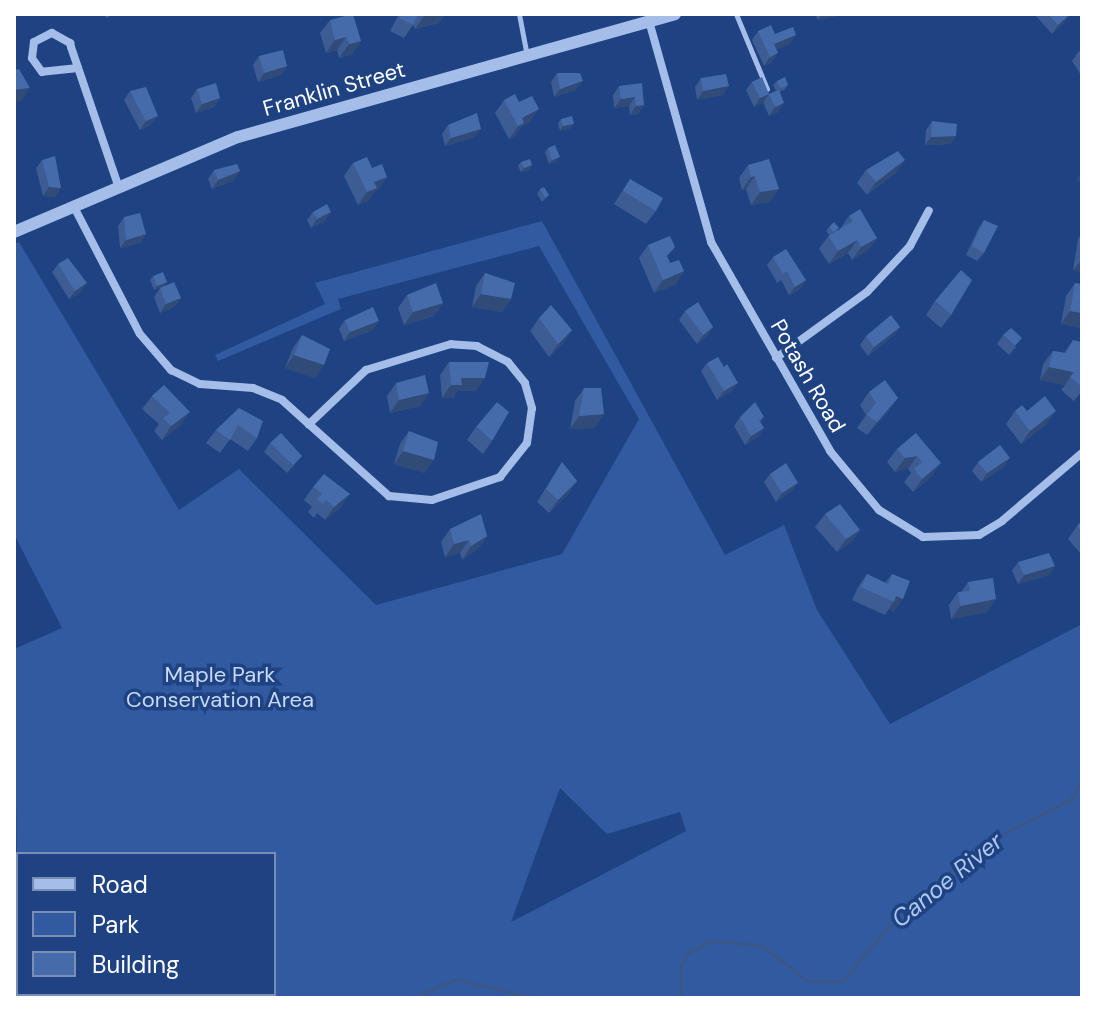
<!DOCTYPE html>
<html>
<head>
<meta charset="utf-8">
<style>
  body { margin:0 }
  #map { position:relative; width:1096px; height:1012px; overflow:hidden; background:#1e4282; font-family:"DM Sans",sans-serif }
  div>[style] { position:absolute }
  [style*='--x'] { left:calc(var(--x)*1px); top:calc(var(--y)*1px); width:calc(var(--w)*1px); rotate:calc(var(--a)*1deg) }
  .green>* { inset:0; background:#325aa1 }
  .stream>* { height:3px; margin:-1.5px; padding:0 1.5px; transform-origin:1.5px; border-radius:1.5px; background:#3c5786 }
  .service>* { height:5px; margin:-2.5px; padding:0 2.5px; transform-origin:2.5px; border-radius:2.5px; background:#a4bee9 }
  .minor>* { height:8px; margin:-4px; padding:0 4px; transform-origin:4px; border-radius:4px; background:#a4bee9 }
  .tertiary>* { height:12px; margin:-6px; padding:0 6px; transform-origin:6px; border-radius:6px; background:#a4bee9 }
  .wall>* { inset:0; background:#3c5c93 }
  .shaded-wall>* { inset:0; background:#314b78 }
  .building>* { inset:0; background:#466bab }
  span { translate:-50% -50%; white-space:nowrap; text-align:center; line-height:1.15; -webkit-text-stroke:7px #1e4282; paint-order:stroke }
  .street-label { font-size:22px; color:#fff }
  .park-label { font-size:22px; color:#c8daf7 }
  .water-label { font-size:24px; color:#afc8f1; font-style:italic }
  .frame { position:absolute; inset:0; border:16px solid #fff; pointer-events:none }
  .legend { position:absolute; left:16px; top:852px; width:260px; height:144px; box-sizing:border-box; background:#1e4282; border:2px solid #788eb4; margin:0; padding:10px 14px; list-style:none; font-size:24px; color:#fff }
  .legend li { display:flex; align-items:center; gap:16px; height:40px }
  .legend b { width:40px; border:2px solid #788eb4 }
</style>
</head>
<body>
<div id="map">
  <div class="green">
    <div style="clip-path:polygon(evenodd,542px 221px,725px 555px,784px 525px,817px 610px,890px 724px,1082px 624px,1082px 998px,40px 998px,38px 994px,274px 994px,274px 854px,18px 854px,18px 950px,14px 649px,62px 628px,14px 534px,14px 244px,19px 242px,179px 510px,239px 469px,376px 605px,562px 554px,639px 419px,539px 246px,338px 299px,341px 309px,218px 361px,215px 355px,325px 304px,315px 283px,542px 221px,560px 788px,607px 834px,680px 812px,686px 831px,511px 922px,560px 788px)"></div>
  </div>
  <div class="stream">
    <div style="--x:413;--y:998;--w:46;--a:-24.3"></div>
    <div style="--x:455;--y:979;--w:82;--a:13.4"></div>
    <div style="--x:681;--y:998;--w:33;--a:-90"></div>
    <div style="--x:681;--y:965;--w:14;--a:-60"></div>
    <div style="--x:688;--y:953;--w:26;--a:-28"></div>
    <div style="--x:711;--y:941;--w:50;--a:4.6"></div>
    <div style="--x:761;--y:945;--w:59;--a:37.5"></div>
    <div style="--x:808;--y:981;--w:34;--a:0"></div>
    <div style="--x:842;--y:981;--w:91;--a:-49.5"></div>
    <div style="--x:901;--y:912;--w:110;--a:-39.5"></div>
    <div style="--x:986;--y:842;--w:95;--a:-26.8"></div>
    <div style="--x:1071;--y:799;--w:23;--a:-61"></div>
  </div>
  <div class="service">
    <div style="--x:519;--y:14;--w:43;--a:79.2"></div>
    <div style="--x:736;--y:14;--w:81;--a:67.5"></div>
  </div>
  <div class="minor">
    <div style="--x:649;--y:21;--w:230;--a:74.3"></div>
    <div style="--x:711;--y:242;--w:241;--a:60.3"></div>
    <div style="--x:830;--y:451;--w:77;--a:50.3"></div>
    <div style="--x:879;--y:510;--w:52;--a:31.5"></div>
    <div style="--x:923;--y:537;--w:56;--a:-2"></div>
    <div style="--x:979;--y:535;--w:27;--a:-31"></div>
    <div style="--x:1002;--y:521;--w:105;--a:-40.4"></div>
    <div style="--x:78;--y:68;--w:36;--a:174"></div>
    <div style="--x:42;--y:72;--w:17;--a:-126"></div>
    <div style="--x:32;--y:58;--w:16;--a:-83"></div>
    <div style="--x:34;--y:42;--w:20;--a:-27"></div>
    <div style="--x:52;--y:33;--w:21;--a:29"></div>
    <div style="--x:70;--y:43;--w:4;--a:76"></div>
    <div style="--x:71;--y:47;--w:146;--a:71.2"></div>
    <div style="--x:73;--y:205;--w:145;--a:62.6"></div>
    <div style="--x:140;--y:334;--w:48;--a:49.3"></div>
    <div style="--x:171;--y:370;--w:32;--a:26"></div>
    <div style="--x:200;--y:384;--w:53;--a:4.3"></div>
    <div style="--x:253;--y:388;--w:31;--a:22"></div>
    <div style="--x:282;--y:400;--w:144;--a:41.9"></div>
    <div style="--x:389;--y:496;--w:43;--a:5.3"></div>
    <div style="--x:432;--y:500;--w:72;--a:-18.7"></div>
    <div style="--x:500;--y:477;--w:43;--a:-51.5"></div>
    <div style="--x:527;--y:443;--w:35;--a:-82"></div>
    <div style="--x:532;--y:408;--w:26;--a:-106"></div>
    <div style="--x:525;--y:383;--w:27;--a:-129"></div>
    <div style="--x:508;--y:362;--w:35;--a:-153"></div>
    <div style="--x:477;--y:346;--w:26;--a:-176"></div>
    <div style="--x:451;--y:344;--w:89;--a:163"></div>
    <div style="--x:366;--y:370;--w:79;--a:136.5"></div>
    <div style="--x:776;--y:358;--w:112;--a:-36"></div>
    <div style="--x:867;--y:292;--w:63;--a:-46.9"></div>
    <div style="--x:910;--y:246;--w:40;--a:-62"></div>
    <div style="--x:14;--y:986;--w:13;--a:63"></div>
  </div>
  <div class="tertiary">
    <div style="--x:14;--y:232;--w:243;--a:-23"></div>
    <div style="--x:238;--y:137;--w:454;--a:-15.7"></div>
  </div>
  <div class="wall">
    <div style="clip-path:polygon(100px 14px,111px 14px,108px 18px)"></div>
    <div style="clip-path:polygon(399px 14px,445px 14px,439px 23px,415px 29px,413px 25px,404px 38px,390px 31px)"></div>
    <div style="clip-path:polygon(815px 14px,845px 14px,818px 20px)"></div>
    <div style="clip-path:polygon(1036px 14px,1070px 14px,1064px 23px,1052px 34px,1035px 15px)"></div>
    <div style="clip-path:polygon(330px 20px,361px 41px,352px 54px,339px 58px,337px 50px,326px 53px,320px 33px)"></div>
    <div style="clip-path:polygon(758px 31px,775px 34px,790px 44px,776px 49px,772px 62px,764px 66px,752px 40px)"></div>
    <div style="clip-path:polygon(1082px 50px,1082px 77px,1072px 61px,1078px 52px)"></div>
    <div style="clip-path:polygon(259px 56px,287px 66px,281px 75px,258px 82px,253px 65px)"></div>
    <div style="clip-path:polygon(557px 73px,576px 90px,554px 97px,551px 82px)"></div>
    <div style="clip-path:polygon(701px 78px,723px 95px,697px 100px,695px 87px)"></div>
    <div style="clip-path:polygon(777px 81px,788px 85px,785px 89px,779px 92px,778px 112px,769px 116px,763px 102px,754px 107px,746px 90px,752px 82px,769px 94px,776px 91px,773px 85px)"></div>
    <div style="clip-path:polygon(619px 86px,644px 105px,638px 114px,630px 115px,629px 106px,614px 108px,613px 95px)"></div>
    <div style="clip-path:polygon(197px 89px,220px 98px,214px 107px,196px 113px,191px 98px)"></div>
    <div style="clip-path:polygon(130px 91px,151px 125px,140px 130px,124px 100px)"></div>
    <div style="clip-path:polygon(504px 100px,530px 122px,522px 126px,515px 136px,509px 139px,495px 113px)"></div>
    <div style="clip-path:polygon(561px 119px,571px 128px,560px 131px,558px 123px)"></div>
    <div style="clip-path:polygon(932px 121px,956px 136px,950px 144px,925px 145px,926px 130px)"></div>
    <div style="clip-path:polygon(448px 125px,475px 137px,445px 146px,442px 134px)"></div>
    <div style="clip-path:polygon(548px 148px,556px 162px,549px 164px,545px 152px)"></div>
    <div style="clip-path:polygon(42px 160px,61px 188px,55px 197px,43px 196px,36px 168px)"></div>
    <div style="clip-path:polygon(521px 162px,532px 165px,529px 170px,521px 172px,518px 166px)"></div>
    <div style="clip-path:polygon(353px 163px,372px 168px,387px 177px,378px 190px,375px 191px,368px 201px,358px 205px,344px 176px)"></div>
    <div style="clip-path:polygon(748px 165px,779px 189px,769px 202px,751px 205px,746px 189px,742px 190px,739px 178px)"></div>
    <div style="clip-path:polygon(214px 170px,240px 171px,234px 180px,212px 189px,208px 179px)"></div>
    <div style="clip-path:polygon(866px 170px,896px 173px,867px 195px,857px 183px)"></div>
    <div style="clip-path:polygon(630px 179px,656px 211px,646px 224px,614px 204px)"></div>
    <div style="clip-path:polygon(540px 189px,549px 195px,542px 202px,537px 194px)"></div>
    <div style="clip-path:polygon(313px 212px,325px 221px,311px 228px,307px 220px)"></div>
    <div style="clip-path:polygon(849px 216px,877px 238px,867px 251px,852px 260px,848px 253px,829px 264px,819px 249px,829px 235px,826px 231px,829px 227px,837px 230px,840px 229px)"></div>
    <div style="clip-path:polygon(124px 217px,146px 234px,140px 243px,120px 248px,118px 226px)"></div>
    <div style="clip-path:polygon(984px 220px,984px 253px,977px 261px,966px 255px,978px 229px)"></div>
    <div style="clip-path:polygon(1082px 233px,1082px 272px,1073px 270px,1078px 239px)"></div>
    <div style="clip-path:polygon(648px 245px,668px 258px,670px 263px,684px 271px,675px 285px,654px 293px,639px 258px)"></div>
    <div style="clip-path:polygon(773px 257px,806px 280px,800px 289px,789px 295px,781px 280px,777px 283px,767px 265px)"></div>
    <div style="clip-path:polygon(58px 264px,81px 292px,69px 299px,52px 272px)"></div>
    <div style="clip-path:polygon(485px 273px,511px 299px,502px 312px,472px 307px,476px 286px)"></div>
    <div style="clip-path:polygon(153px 276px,167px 282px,164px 286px,154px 290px,150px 280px)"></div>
    <div style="clip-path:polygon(1075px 283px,1082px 328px,1061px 324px,1066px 296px)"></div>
    <div style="clip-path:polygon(160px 288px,181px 298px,174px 307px,160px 313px,154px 297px)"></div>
    <div style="clip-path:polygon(407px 295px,443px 303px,434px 316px,404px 325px,398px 308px)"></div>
    <div style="clip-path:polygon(935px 301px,951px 315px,941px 328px,926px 315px)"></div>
    <div style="clip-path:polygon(685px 311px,713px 327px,707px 336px,697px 344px,679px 320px)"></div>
    <div style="clip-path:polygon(539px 318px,572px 330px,563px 343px,549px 357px,530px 331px)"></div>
    <div style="clip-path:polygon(345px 320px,373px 330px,344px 341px,339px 329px)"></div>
    <div style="clip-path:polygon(900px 327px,894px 335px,868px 356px,860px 345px,866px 336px)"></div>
    <div style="clip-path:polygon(302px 335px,315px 378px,285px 368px,293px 348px)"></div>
    <div style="clip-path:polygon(1003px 335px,1016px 347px,1009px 355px,997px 344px)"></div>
    <div style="clip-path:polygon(1073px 340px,1082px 369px,1082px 391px,1074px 401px,1061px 390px,1065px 385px,1040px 380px,1043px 364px,1053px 351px,1064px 353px)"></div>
    <div style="clip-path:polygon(449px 362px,476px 391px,457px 391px,453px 398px,442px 398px,440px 375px)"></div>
    <div style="clip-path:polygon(707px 363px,732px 391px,717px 400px,701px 371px)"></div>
    <div style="clip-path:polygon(396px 383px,420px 406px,390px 413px,387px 396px)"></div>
    <div style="clip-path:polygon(164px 385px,181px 425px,162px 440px,154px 431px,159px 424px,142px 409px,152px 396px)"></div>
    <div style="clip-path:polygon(584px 388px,604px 414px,594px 428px,570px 429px,575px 401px)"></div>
    <div style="clip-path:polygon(869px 392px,889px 411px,867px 435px,857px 428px,866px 415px,860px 405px)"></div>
    <div style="clip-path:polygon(239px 408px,257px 438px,248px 451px,230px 439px,220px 453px,206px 443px,216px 430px)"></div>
    <div style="clip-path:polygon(1015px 411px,1027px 411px,1047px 424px,1021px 444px,1006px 424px)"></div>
    <div style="clip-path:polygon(740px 417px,764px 417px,760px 422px,764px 428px,758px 437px,745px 445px,734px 426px)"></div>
    <div style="clip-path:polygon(476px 427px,492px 441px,483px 454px,467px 440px)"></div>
    <div style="clip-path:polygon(409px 431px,425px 473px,394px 464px,400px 444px)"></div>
    <div style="clip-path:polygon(916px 433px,932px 476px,913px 492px,904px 482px,911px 473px,908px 469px,895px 472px,887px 462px,897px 449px)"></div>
    <div style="clip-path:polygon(270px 443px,302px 456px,287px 473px,264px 452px)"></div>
    <div style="clip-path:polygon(562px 462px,577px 481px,568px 494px,549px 513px,537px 502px)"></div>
    <div style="clip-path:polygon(978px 462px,1004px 467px,981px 482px,972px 471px)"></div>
    <div style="clip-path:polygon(770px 474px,792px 491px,776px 502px,764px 482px)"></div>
    <div style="clip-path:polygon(313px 487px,341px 507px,325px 520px,317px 513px,314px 518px,308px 512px,312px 507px,304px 500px)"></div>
    <div style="clip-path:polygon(825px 514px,860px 530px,851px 543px,837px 552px,815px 527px)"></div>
    <div style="clip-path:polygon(1082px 521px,1082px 551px,1080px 553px,1068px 539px,1077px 526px)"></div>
    <div style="clip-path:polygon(450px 529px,487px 536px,478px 549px,462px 560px,460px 553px,445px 557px,441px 542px)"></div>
    <div style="clip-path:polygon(1018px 562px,1055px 566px,1049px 575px,1018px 584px,1012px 571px)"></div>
    <div style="clip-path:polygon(867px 574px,885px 583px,892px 574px,894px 612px,889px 609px,885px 615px,852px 600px,858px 587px)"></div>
    <div style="clip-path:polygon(968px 582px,996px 599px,987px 612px,951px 619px,949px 605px,958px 592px,961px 592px)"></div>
  </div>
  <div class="shaded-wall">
    <div style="clip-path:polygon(433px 14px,445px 14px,439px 23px,415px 29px,424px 16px)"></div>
    <div style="clip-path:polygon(822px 14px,845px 14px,818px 20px)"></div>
    <div style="clip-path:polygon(1070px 14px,1064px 23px,1052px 34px,1058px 25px)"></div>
    <div style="clip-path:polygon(796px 35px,790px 44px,768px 53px,774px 44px)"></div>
    <div style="clip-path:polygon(346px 37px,337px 50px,326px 53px,335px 40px)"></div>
    <div style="clip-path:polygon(361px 41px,352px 54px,339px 58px,349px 44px)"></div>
    <div style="clip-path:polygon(778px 53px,772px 62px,764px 66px,770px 57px)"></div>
    <div style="clip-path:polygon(287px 66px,281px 75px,258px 82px,264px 73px)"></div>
    <div style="clip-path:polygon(583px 81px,576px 90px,554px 97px,560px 89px)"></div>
    <div style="clip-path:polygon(729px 86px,723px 95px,697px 100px,703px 91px)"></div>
    <div style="clip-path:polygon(30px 88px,21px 101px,14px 102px,14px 90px)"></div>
    <div style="clip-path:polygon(769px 94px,763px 103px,754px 107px,760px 98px)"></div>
    <div style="clip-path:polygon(635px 97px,629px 106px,614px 108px,621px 99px)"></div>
    <div style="clip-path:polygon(220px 98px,214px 107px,196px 113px,202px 104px)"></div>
    <div style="clip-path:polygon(784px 103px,778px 112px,769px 116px,775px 107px)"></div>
    <div style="clip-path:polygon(644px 105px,638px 114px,630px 115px,636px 106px)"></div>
    <div style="clip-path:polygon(539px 109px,530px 122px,522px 126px,515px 136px,509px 139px,518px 126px,522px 118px)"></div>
    <div style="clip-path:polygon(158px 116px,151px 125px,140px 130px,146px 121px)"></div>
    <div style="clip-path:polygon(574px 124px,571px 128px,560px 131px,563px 126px)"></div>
    <div style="clip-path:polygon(481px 129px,475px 137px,445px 146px,451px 138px)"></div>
    <div style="clip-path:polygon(956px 136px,950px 144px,925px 145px,931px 137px)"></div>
    <div style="clip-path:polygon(560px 157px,556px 162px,549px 164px,552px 160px)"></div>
    <div style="clip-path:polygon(905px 160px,896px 173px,867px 195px,876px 182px)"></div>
    <div style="clip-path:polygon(532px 165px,529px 170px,521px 172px,524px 168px)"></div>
    <div style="clip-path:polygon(240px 171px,234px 180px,212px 189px,218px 180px)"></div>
    <div style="clip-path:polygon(755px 176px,746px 189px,742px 190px,751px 177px)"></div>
    <div style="clip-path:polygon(1079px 176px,1082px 177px,1082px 182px,1076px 181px)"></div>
    <div style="clip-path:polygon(387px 177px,378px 190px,375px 191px,368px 201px,358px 205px,374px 182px)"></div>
    <div style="clip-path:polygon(49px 187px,61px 188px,55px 197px,43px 196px)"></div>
    <div style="clip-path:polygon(779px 189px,769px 202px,751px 205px,760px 192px)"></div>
    <div style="clip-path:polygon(331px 212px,325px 221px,311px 228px,317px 219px)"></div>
    <div style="clip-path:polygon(146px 234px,140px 243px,120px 248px,126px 240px)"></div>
    <div style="clip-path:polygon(877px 238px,867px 251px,852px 260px,861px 247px)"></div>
    <div style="clip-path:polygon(857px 240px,848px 253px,829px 264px,838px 251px)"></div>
    <div style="clip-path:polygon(1080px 262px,1082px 262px,1082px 272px,1073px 270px)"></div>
    <div style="clip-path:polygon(684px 271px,675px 285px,654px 293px,663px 280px)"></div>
    <div style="clip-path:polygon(806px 280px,800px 289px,789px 295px,795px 287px)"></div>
    <div style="clip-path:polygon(167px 282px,164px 286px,154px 290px,157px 286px)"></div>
    <div style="clip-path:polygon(87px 283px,81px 292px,69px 299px,75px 291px)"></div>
    <div style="clip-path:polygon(481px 294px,511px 299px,502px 312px,472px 307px)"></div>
    <div style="clip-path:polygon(181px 298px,174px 307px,160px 313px,166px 304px)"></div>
    <div style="clip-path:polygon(443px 303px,434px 316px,404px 325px,413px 312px)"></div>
    <div style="clip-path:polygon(1070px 311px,1082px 313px,1082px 328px,1061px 324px)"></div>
    <div style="clip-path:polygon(379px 321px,373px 330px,344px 341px,350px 332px)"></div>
    <div style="clip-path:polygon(713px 327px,707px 336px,697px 344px,703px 335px)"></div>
    <div style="clip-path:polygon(900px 327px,894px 335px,868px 356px,874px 347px)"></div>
    <div style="clip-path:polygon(572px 330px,563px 343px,549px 357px,558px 344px)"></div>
    <div style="clip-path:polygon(294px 355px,324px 365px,315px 378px,285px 368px)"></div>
    <div style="clip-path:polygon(1049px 367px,1074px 372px,1065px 385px,1040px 380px)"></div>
    <div style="clip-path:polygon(461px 378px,485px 378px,476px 391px,457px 391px,453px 398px,442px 398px,451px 385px)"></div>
    <div style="clip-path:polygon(738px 383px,732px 391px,717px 400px,724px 391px)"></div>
    <div style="clip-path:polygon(429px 393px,420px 406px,390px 413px,399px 400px)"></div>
    <div style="clip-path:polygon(898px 398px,889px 411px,867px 435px,877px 422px)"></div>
    <div style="clip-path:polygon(1056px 411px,1047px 424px,1021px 444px,1030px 431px)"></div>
    <div style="clip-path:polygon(190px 412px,181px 425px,162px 440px,171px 426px)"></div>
    <div style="clip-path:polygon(604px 414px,594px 428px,570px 429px,579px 416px)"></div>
    <div style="clip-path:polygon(764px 428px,758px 437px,745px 445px,751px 436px)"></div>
    <div style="clip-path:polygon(403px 451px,434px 460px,425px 473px,394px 464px)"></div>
    <div style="clip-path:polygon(917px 456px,908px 469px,895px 472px,905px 458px)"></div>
    <div style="clip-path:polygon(1010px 458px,1004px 467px,981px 482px,987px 473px)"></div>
    <div style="clip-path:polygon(941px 463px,932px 476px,913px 492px,922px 479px)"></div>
    <div style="clip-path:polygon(577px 481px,568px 494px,549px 513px,558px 500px)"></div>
    <div style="clip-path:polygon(798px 483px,792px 491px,776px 502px,782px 493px)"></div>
    <div style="clip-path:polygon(350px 494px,341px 507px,325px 520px,334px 507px)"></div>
    <div style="clip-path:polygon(860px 530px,851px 543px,837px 552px,846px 539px)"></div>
    <div style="clip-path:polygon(487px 536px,478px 549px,462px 560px,471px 546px)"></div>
    <div style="clip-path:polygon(469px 540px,460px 553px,445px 557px,454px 544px)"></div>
    <div style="clip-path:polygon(1055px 566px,1049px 575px,1018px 584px,1024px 575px)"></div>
    <div style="clip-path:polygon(896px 596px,903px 599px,894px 612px,889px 609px)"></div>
    <div style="clip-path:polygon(996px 599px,987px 612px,951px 619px,960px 606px)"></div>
  </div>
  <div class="building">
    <div style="clip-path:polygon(353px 14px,361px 41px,349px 44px,346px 37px,335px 40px,330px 20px)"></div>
    <div style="clip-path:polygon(401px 14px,418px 14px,413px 25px,399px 18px)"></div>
    <div style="clip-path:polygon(1048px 14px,1070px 14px,1058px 25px)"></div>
    <div style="clip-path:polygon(771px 25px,775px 34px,793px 27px,796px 35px,774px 44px,778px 53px,770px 57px,758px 31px)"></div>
    <div style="clip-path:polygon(283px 50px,287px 66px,264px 73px,259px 56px)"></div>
    <div style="clip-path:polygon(14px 69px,14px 70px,19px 69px,30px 88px,14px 90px)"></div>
    <div style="clip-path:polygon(557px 73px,580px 73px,583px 81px,560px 89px)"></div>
    <div style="clip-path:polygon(726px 74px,729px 86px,703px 91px,701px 78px)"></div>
    <div style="clip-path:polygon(762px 77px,769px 94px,760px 98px,752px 82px)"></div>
    <div style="clip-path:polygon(785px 77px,788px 85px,780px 88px,777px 81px)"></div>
    <div style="clip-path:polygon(216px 83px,220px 98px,202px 104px,197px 89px)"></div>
    <div style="clip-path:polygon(642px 83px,644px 105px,636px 106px,635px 97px,621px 99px,619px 86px)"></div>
    <div style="clip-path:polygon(146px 87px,158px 116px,146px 121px,130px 91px)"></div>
    <div style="clip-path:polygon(779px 90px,784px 103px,775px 107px,769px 94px)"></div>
    <div style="clip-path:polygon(515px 94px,519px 102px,532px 96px,539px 109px,522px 118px,524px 123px,518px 126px,504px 100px)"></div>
    <div style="clip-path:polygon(477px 113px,481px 129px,451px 138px,448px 125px)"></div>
    <div style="clip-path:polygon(572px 116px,574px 124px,563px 126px,561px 119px)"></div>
    <div style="clip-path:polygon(932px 121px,957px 124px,956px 136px,931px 137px)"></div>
    <div style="clip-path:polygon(555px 145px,560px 157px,552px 160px,548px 148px)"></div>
    <div style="clip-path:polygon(898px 151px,905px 160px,876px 182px,866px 170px)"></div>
    <div style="clip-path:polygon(55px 156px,61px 188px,49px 187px,42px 160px)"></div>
    <div style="clip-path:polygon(367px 157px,372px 168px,382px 164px,387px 177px,374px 182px,377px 188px,367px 192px,353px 163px)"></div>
    <div style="clip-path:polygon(530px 159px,532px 165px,524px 168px,521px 162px)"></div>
    <div style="clip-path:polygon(769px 159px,779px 189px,760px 192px,755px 176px,751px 177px,748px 165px)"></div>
    <div style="clip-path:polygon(237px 164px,240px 171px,218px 180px,214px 170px)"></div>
    <div style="clip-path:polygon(630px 179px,663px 198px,656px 211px,623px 191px)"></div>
    <div style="clip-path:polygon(544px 187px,549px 195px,545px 198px,540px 189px)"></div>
    <div style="clip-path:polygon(327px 204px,331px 212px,317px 219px,313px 212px)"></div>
    <div style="clip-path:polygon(860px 209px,877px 238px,861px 247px,857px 240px,838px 251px,829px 236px,853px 221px,849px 216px)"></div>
    <div style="clip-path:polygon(140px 213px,146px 234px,126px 240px,124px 217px)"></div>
    <div style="clip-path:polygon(984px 220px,998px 226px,984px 253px,972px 246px)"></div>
    <div style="clip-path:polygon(834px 222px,839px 228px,833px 232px,829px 227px)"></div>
    <div style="clip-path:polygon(670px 236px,675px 247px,667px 256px,670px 263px,679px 260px,684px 271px,663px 280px,648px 245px)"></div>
    <div style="clip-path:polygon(1082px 243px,1082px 262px,1080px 262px)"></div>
    <div style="clip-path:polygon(786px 249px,806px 280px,795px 287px,787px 271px,783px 274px,773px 257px)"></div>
    <div style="clip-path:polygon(68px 258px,87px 283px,75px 291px,58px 264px)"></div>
    <div style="clip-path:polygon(961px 270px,972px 280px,951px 315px,935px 301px)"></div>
    <div style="clip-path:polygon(163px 272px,167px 282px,157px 286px,153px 276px)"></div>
    <div style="clip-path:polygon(485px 273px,515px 283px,511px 299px,481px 294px)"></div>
    <div style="clip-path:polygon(174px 282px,181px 298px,166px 304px,160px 288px)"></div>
    <div style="clip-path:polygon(436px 283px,443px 303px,413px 312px,407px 295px)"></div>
    <div style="clip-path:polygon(1075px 283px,1082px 284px,1082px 313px,1070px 311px)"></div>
    <div style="clip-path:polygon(698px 302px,713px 327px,703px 335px,685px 311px)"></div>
    <div style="clip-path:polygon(551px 305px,572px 330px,558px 344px,539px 318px)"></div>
    <div style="clip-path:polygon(373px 307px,379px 321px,350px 332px,345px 320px)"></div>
    <div style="clip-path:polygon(891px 315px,900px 327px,874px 347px,866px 336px)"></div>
    <div style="clip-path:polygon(1011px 328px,1022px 338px,1015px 346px,1003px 335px)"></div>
    <div style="clip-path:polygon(302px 335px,330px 349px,324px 365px,294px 355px)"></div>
    <div style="clip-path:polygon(1073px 340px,1082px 342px,1081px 367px,1082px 369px,1082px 387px,1070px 377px,1074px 372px,1049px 367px,1053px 351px,1066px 353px)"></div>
    <div style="clip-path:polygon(718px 357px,724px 367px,727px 364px,738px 383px,724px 391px,707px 363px)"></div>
    <div style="clip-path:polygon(449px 362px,489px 362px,485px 378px,461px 378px,462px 385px,451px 385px)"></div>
    <div style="clip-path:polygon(425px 375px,429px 393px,399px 400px,396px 383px)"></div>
    <div style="clip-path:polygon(885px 380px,898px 398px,877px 422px,867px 415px,876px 403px,869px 392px)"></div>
    <div style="clip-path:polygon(164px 385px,190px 412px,171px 426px,163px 418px,170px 413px,152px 396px)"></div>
    <div style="clip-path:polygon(584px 388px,601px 388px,604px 414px,579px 416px)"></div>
    <div style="clip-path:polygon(1045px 396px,1056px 411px,1030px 431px,1015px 411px,1022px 405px,1027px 411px)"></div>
    <div style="clip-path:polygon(497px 402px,509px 412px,492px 441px,476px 427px)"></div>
    <div style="clip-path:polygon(755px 402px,764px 417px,759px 420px,764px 428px,751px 436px,740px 417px)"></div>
    <div style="clip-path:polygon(239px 408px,263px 421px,257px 438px,238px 425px,230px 440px,216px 430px)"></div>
    <div style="clip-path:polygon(409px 431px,438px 442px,434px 460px,403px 451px)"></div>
    <div style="clip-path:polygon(281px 433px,302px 456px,293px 465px,270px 443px)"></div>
    <div style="clip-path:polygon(916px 433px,941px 463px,922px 479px,914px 469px,922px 462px,917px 456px,905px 458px,897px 449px)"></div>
    <div style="clip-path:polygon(1000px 445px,1010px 458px,987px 473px,978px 462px)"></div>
    <div style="clip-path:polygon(562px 462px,577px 481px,558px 500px,546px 489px)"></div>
    <div style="clip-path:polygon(786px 463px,798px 483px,782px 493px,770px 474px)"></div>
    <div style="clip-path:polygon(324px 474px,350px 494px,334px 507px,326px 500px,323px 504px,317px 499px,322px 494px,313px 487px)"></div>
    <div style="clip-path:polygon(840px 504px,860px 530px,846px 539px,825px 514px)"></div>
    <div style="clip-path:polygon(481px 514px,487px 536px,471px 546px,469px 540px,454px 544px,450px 529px)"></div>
    <div style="clip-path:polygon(1082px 521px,1082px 532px,1077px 526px)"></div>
    <div style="clip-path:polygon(1049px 553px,1055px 566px,1024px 575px,1018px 562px)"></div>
    <div style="clip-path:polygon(867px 574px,888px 584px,892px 574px,910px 581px,903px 599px,896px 596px,894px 602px,861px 587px)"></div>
    <div style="clip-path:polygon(993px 578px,996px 599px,960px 606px,958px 592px,970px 591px,968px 582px)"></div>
  </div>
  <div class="street-label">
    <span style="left:334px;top:89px;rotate:-16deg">Franklin Street</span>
    <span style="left:808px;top:376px;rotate:60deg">Potash Road</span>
  </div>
  <div class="park-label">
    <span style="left:220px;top:687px">Maple Park<br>Conservation Area</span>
  </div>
  <div class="water-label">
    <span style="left:947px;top:880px;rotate:-39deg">Canoe River</span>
  </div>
  <div class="frame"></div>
  <ul class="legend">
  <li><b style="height:10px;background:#a4bee9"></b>Road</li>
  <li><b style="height:22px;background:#325aa1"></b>Park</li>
  <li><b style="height:22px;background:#466bab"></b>Building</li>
  </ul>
</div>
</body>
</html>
